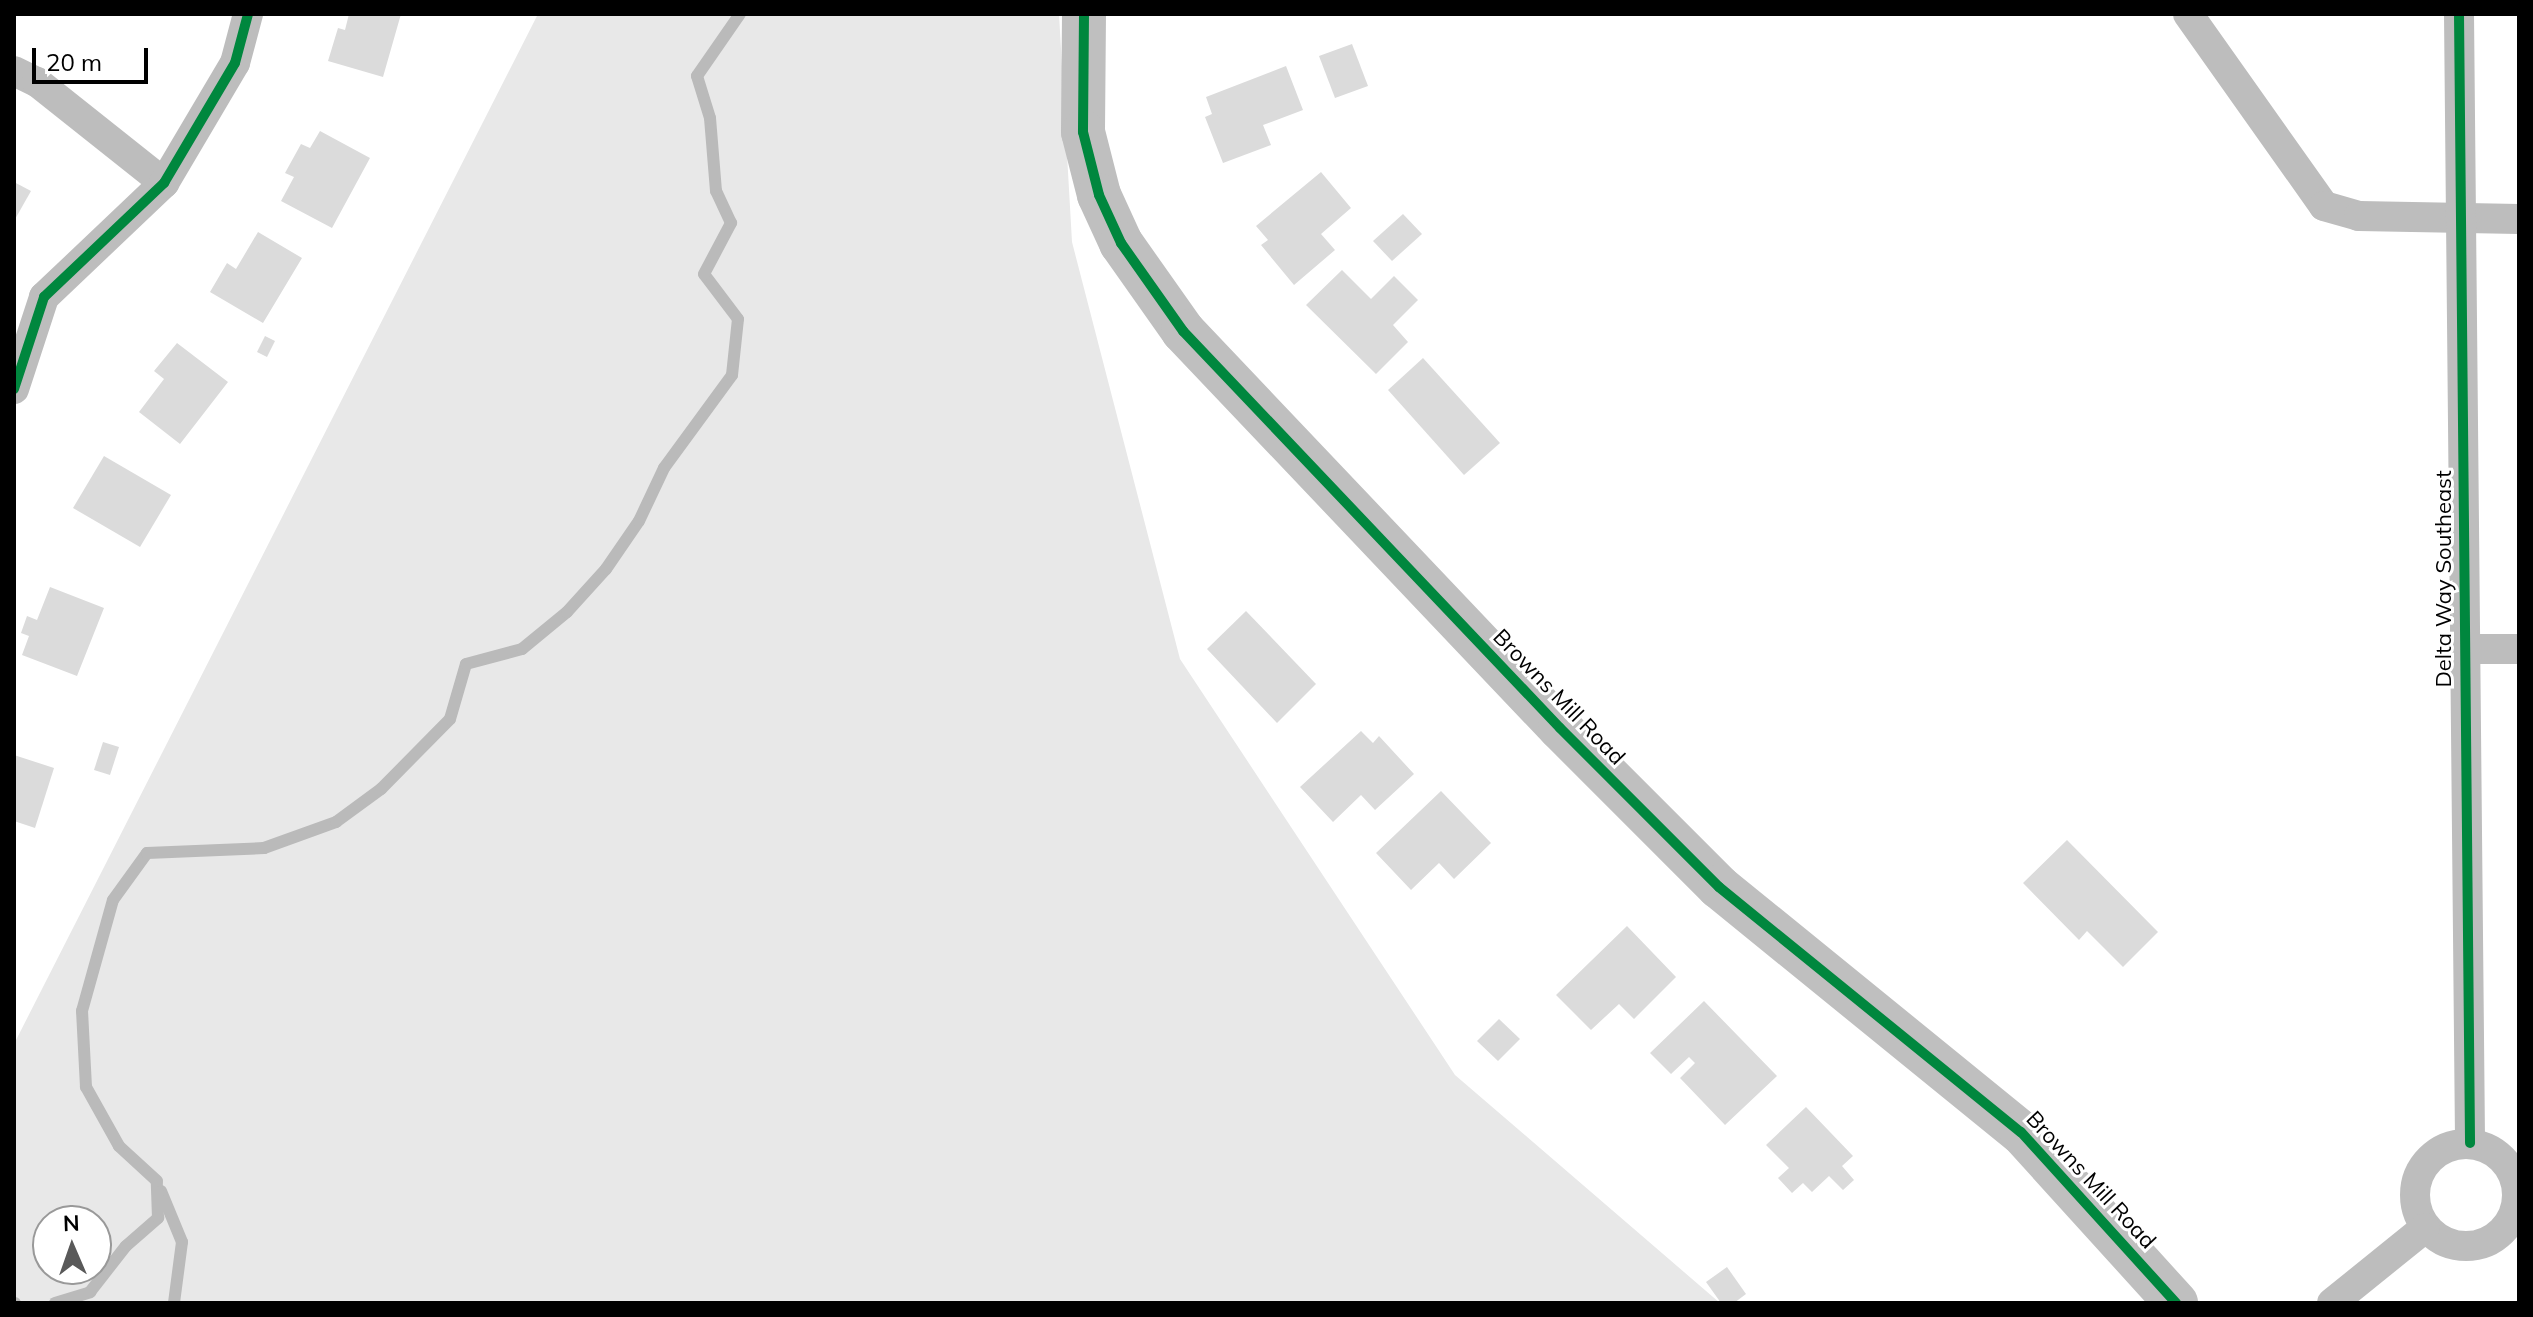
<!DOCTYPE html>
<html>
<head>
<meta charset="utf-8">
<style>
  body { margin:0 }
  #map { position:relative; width:2533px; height:1317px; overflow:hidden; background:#fff; font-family:Mulish,sans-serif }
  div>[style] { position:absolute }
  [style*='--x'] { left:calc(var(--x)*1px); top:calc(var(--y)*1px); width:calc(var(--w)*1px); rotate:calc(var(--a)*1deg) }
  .green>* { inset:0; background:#e8e8e8 }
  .stream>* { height:12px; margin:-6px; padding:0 6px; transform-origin:6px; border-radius:6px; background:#bababa }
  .building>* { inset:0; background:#dbdbdb }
  .street>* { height:30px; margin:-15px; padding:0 15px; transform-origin:15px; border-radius:15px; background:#bdbdbd }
  .street>.ring { margin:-15px; padding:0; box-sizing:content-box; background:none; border:30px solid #bdbdbd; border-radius:50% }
  .secondary>* { height:44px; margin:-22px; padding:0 22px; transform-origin:22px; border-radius:22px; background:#bfbfbf }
  .cycleway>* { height:10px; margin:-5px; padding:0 5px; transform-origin:5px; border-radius:5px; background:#00873e }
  span { translate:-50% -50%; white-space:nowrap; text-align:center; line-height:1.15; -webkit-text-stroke:6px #fff; paint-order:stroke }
  .street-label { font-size:22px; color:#000 }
  .frame { position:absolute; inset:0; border:16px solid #000; pointer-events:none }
  .north { position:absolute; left:32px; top:1205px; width:80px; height:80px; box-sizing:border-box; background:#fff; border:2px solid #999; border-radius:50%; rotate:358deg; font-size:22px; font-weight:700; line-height:32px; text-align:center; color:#000 }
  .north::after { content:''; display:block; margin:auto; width:28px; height:36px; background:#595959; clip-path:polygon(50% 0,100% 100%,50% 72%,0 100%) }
  .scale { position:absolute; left:32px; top:48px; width:116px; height:36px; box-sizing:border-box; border:4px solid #000; border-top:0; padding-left:10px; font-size:24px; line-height:28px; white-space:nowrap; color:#000; -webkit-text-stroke:6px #fff; paint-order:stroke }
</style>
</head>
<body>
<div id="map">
  <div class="green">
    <div style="clip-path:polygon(evenodd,538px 14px,1059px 14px,1072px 242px,1180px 659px,1455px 1075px,1720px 1303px,14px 1303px,14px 1044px,538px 14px,48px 1221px,96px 1221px,96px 1269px,48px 1269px,48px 1221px)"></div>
  </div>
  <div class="stream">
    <div style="--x:161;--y:1191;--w:55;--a:67.6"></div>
    <div style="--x:182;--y:1242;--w:62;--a:97.5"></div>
    <div style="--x:14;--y:1303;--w:1;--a:0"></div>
    <div style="--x:55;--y:1303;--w:37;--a:-17"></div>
    <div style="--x:90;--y:1292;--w:58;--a:-52"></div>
    <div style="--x:126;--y:1246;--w:43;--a:-41.2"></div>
    <div style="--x:158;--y:1218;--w:37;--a:-92"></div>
    <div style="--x:157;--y:1181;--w:52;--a:-137.4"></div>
    <div style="--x:119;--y:1146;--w:68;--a:-119.2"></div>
    <div style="--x:86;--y:1087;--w:76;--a:-93"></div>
    <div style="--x:82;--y:1011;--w:115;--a:-74.4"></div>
    <div style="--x:113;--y:900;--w:58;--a:-54.1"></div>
    <div style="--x:147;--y:853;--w:117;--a:-2.4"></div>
    <div style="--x:264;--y:848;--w:77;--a:-19.9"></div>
    <div style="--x:336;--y:822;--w:56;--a:-36.3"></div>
    <div style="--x:381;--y:789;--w:98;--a:-45.4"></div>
    <div style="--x:450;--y:719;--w:57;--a:-73.8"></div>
    <div style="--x:466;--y:664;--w:58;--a:-15"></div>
    <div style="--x:522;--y:649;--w:58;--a:-39.4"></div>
    <div style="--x:567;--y:612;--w:58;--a:-47.8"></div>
    <div style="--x:606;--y:569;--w:58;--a:-55.5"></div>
    <div style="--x:639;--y:521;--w:59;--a:-64.7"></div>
    <div style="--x:664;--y:468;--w:115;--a:-53.8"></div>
    <div style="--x:732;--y:375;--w:56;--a:-83.9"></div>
    <div style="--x:738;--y:319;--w:56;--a:-127.1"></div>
    <div style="--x:704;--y:274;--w:58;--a:-62.1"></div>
    <div style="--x:731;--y:223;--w:35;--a:-115"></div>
    <div style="--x:716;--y:191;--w:73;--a:-94.7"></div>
    <div style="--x:710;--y:118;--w:44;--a:-107.2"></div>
    <div style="--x:697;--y:76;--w:75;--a:-55.3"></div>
  </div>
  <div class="building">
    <div style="clip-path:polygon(349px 14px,401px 14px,383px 77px,328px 61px,338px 28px,345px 30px)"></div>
    <div style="clip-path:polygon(1352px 44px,1368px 86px,1335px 98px,1319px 56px)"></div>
    <div style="clip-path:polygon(1286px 66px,1303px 110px,1263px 125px,1271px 145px,1223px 163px,1205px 117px,1212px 114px,1206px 97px)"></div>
    <div style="clip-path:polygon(320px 131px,370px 158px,332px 228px,281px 201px,294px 177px,285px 173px,301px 144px,310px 148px)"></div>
    <div style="clip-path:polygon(1321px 172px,1351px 208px,1321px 234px,1335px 250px,1294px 285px,1261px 245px,1268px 240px,1256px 226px)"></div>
    <div style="clip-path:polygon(14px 182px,31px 191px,14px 221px)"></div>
    <div style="clip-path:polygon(1403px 214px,1422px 234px,1392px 261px,1373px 241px)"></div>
    <div style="clip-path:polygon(258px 232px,302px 258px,263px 323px,210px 292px,227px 263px,236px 269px)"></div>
    <div style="clip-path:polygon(1342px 270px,1371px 299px,1394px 276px,1418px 300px,1393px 325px,1408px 342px,1376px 374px,1306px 305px)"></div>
    <div style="clip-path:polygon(265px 336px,275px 341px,267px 357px,257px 352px)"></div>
    <div style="clip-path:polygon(177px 343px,228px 382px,180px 444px,139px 412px,164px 379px,154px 371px)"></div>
    <div style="clip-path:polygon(1423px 358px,1500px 443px,1464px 475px,1388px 390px)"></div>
    <div style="clip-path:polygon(104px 456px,171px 495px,140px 547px,73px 508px)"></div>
    <div style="clip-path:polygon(50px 587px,104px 608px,77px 676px,22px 655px,29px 636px,21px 633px,27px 616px,37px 620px)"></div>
    <div style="clip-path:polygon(1246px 611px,1316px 684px,1277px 723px,1207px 649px)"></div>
    <div style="clip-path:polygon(1361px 731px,1373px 743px,1379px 736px,1414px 774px,1375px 810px,1361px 795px,1333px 822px,1300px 787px)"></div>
    <div style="clip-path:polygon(103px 742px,119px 747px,110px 775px,94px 770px)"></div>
    <div style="clip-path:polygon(14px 755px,54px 768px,35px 828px,14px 821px)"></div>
    <div style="clip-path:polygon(1441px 791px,1491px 843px,1454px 879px,1439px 863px,1411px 890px,1376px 853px)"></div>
    <div style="clip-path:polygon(2067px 840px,2158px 932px,2123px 967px,2087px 931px,2079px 940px,2023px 883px)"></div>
    <div style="clip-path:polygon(1627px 926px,1676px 977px,1634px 1019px,1619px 1004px,1591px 1030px,1556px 995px)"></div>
    <div style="clip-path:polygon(1704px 1001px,1777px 1076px,1725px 1125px,1680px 1078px,1695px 1063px,1689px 1057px,1671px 1074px,1650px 1053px)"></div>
    <div style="clip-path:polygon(1499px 1019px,1520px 1039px,1498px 1061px,1477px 1041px)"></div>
    <div style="clip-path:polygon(1806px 1107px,1853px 1156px,1842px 1166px,1854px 1180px,1843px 1190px,1829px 1176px,1812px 1192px,1803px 1183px,1792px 1193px,1778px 1178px,1789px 1168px,1766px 1145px)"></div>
    <div style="clip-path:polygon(1727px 1267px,1746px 1294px,1734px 1303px,1721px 1303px,1706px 1282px)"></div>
  </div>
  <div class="street">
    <div style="--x:2188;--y:14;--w:235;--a:54.7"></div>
    <div style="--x:2324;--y:206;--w:36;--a:16"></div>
    <div style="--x:2359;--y:216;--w:160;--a:1.1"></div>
    <div style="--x:2459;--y:14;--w:1129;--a:89.44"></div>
    <div style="--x:14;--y:71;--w:25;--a:26"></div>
    <div style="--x:37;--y:82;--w:162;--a:38.5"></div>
    <div style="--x:14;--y:389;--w:97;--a:-71.9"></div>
    <div style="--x:44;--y:297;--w:166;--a:-43.5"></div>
    <div style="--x:164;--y:183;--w:139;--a:-59.4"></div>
    <div style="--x:235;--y:63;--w:51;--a:-75.1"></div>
    <div style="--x:2464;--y:649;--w:55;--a:0"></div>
    <div class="ring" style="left:2415px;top:1144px;width:72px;height:72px"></div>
    <div style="--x:2332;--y:1303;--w:119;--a:-38.9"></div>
  </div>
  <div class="secondary">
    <div style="--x:1084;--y:14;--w:118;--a:90.5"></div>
    <div style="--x:1083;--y:132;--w:65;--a:75.7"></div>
    <div style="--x:1099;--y:195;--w:53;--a:65.4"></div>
    <div style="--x:1121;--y:243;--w:108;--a:54.8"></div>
    <div style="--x:1183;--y:331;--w:547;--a:46.48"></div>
    <div style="--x:1560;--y:728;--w:225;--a:45"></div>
    <div style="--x:1719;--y:887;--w:389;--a:39.1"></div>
    <div style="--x:2021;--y:1132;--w:231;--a:47.8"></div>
  </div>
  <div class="cycleway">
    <div style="--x:1084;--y:14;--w:118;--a:90.5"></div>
    <div style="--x:1083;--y:132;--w:65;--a:75.7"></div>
    <div style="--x:1099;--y:195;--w:53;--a:65.4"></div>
    <div style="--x:1121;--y:243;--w:108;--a:54.8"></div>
    <div style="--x:1183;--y:331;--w:547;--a:46.48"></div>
    <div style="--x:1560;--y:728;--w:225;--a:45"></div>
    <div style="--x:1719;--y:887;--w:389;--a:39.1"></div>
    <div style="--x:2021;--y:1132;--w:231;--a:47.8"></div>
    <div style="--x:2459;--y:14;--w:1129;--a:89.44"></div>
    <div style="--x:14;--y:389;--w:97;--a:-71.9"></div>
    <div style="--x:44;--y:297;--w:166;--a:-43.5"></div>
    <div style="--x:164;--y:183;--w:139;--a:-59.4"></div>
    <div style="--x:235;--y:63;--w:51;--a:-75.1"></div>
  </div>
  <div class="street-label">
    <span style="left:2444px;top:579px;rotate:-90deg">Delta Way Southeast</span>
    <span style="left:1559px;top:697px;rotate:46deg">Browns Mill Road</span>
    <span style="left:2091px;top:1180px;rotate:47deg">Browns Mill Road</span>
  </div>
  <div class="frame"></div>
  <div class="north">N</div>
  <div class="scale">20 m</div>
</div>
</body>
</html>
